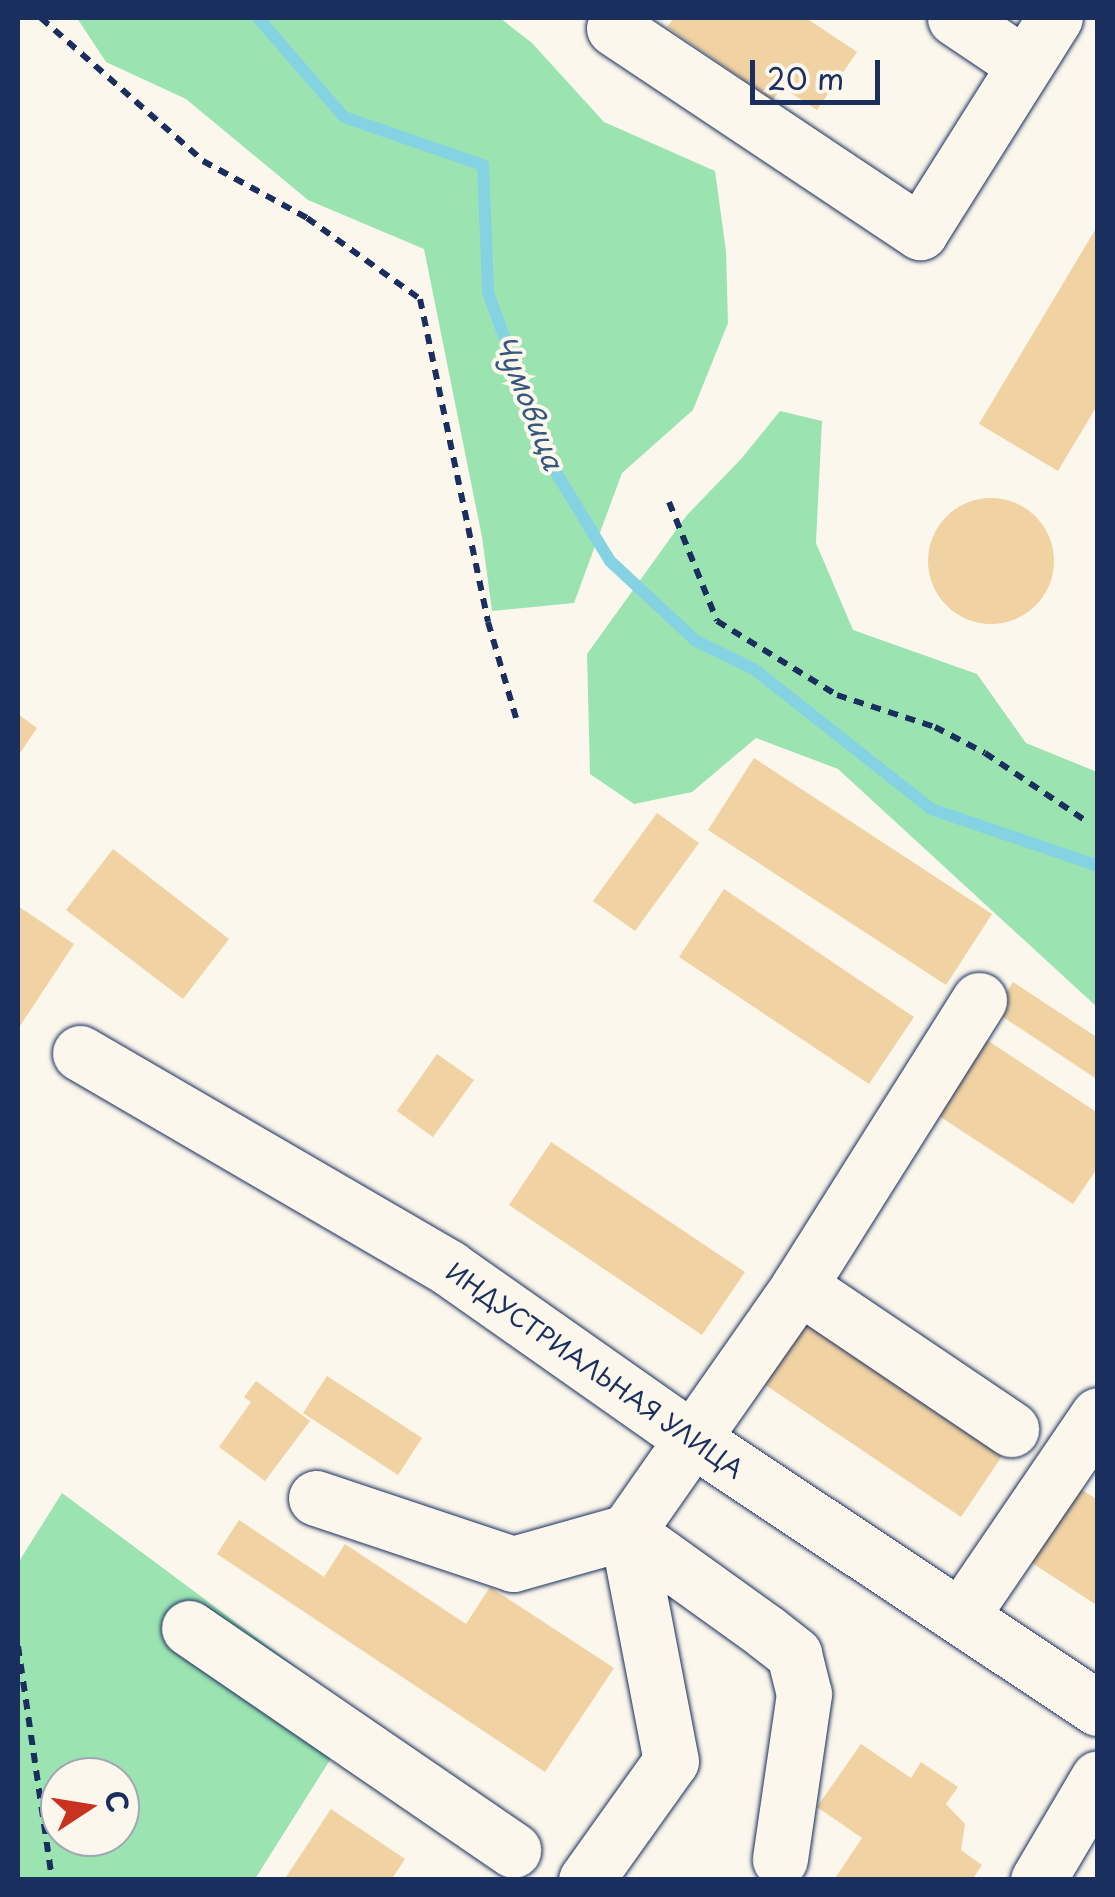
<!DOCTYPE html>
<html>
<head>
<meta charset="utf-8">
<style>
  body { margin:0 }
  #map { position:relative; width:1115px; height:1897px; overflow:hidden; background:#fbf7ec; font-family:"Playpen Sans",sans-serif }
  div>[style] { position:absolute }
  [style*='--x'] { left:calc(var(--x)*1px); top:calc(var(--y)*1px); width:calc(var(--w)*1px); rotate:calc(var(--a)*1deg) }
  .green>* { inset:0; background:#9be4b2 }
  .stream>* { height:12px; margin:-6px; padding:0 6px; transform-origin:6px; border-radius:6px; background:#85d2e3 }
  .building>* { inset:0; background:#f0d2a3 }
  .round { border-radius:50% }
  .path>* { height:6px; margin-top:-3px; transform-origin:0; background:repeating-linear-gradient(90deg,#1b2f5e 0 10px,transparent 0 18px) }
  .roads { filter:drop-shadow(0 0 2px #1b2f5e) drop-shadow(0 0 2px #1b2f5e) }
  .minor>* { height:55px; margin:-27.5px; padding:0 27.5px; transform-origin:27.5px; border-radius:27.5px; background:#fbf7ec }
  span { translate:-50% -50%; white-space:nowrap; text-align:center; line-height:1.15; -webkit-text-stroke:8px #fbf7ec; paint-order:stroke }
  .street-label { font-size:25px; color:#1b2f5e }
  .water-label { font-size:28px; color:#36587f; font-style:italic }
  .frame { position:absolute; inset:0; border:20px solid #1b2f5e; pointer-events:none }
  .north { position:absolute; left:40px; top:1757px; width:100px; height:100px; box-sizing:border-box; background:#fbf7ec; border:2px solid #a1a7b3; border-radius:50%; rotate:78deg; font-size:28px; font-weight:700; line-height:40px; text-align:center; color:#1b2f5e }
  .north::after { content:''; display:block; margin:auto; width:35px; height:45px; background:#c8321e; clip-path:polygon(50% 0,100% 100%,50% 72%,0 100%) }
  .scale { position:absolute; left:750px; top:60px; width:130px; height:45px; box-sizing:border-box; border:5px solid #1b2f5e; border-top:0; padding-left:12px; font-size:30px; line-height:35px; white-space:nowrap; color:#1b2f5e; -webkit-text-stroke:8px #fbf7ec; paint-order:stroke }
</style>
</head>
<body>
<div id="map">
  <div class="green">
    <div style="clip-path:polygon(77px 18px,500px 18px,532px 43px,604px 122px,715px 171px,726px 251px,728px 323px,693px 410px,622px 473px,574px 603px,492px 611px,482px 537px,424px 249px,308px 200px,186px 99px,106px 62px)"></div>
    <div style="clip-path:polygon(780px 411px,822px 421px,816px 543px,853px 630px,977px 674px,1026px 743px,1097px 772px,1097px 1007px,838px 769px,756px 738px,692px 792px,634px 804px,590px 774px,587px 654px,687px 515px,741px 459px)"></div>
    <div style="clip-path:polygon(evenodd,62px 1493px,359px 1714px,255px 1879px,18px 1879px,18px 1563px,62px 1493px,60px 1777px,120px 1777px,120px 1837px,60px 1837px,60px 1777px)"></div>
  </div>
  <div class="stream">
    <div style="--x:258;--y:18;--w:131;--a:49"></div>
    <div style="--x:344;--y:117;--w:147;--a:19.1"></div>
    <div style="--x:483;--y:165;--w:127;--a:87.7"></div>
    <div style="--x:488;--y:292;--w:180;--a:70.2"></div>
    <div style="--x:549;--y:461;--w:117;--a:58.6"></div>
    <div style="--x:610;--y:561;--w:117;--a:42.9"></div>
    <div style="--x:696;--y:641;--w:64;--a:25.8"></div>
    <div style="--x:754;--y:669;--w:226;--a:38.3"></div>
    <div style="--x:931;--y:809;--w:176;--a:18.8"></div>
  </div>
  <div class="building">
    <div style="clip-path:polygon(674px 18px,806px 18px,857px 52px,817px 110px,782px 87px,773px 100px,667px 27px)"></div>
    <div style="clip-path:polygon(1098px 225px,1098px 404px,1058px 471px,979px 424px)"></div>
    <div class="round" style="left:928px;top:498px;width:126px;height:126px"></div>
    <div style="clip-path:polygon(18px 714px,37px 728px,18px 756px)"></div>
    <div style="clip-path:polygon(754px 758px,992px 914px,946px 985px,708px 830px)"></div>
    <div style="clip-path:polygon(657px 813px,699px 843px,635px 931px,593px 901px)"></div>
    <div style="clip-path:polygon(113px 849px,229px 939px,183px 999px,66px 910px)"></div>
    <div style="clip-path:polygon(724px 889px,914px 1017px,869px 1084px,679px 957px)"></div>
    <div style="clip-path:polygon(18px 906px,74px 944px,18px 1029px)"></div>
    <div style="clip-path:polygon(1013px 982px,1098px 1038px,1098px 1080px,994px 1011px)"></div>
    <div style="clip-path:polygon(976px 1033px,1098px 1113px,1098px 1167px,1073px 1204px,927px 1108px)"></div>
    <div style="clip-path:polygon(437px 1054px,474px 1080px,433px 1137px,397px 1111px)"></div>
    <div style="clip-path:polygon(551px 1142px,745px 1272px,702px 1335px,509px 1205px)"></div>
    <div style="clip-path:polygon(811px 1314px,1008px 1447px,961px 1517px,764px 1384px)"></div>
    <div style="clip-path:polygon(327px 1376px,422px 1438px,398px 1475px,303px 1413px)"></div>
    <div style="clip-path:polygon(256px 1381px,310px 1421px,265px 1481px,219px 1447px,251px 1402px,244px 1397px)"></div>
    <div style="clip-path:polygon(1074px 1485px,1098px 1500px,1098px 1606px,1026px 1559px)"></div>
    <div style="clip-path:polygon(239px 1520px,324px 1577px,345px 1544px,466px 1624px,490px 1587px,614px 1668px,545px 1772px,217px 1554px)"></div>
    <div style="clip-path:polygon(861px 1744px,911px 1778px,921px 1762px,958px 1787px,946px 1804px,965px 1824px,961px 1850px,982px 1865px,972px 1880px,834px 1880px,862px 1838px,817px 1807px)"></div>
    <div style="clip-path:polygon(331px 1809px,405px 1859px,391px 1880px,284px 1880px)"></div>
  </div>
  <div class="path">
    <div style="--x:41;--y:18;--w:216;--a:41.4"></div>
    <div style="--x:203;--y:161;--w:119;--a:28.7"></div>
    <div style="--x:307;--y:218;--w:139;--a:35.6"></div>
    <div style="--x:420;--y:299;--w:330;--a:78.1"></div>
    <div style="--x:488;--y:622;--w:100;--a:73.7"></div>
    <div style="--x:669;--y:502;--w:128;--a:68"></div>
    <div style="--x:717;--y:621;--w:141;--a:31.7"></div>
    <div style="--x:837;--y:695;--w:103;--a:18.1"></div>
    <div style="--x:935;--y:727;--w:56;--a:27.5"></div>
    <div style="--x:985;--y:753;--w:125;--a:33.9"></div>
    <div style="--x:18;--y:1646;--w:236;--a:81.7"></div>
  </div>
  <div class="roads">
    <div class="minor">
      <div style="--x:955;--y:18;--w:84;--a:33.9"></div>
      <div style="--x:614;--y:28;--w:368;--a:33.7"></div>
      <div style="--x:920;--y:232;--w:253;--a:-57.8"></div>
      <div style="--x:80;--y:1053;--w:427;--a:30.2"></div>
      <div style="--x:449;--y:1268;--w:296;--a:35.1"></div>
      <div style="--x:691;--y:1438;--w:488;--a:33.6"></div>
      <div style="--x:799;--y:1286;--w:256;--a:34"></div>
      <div style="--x:316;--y:1498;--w:208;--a:18.5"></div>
      <div style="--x:513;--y:1564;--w:118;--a:-15.7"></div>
      <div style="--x:627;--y:1532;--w:171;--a:35.7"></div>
      <div style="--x:766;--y:1632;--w:36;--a:38"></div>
      <div style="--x:794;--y:1654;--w:41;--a:76"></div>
      <div style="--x:804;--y:1694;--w:167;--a:98.3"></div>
      <div style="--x:961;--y:1616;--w:243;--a:-55.7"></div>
      <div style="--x:189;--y:1628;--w:393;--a:34.4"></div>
      <div style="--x:586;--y:1880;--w:146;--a:-54.5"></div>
      <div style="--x:671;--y:1761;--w:233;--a:-100.9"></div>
      <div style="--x:627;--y:1532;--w:300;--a:-55"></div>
      <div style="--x:799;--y:1286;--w:338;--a:-57.8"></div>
      <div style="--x:1038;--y:1880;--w:118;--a:-59.5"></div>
    </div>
  </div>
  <div class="street-label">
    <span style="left:595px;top:1370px;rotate:35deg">ИНДУСТРИАЛЬНАЯ УЛИЦА</span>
  </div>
  <div class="water-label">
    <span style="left:530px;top:402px;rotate:69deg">Чумовица</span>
  </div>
  <div class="frame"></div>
  <div class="north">С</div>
  <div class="scale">20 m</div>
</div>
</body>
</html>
